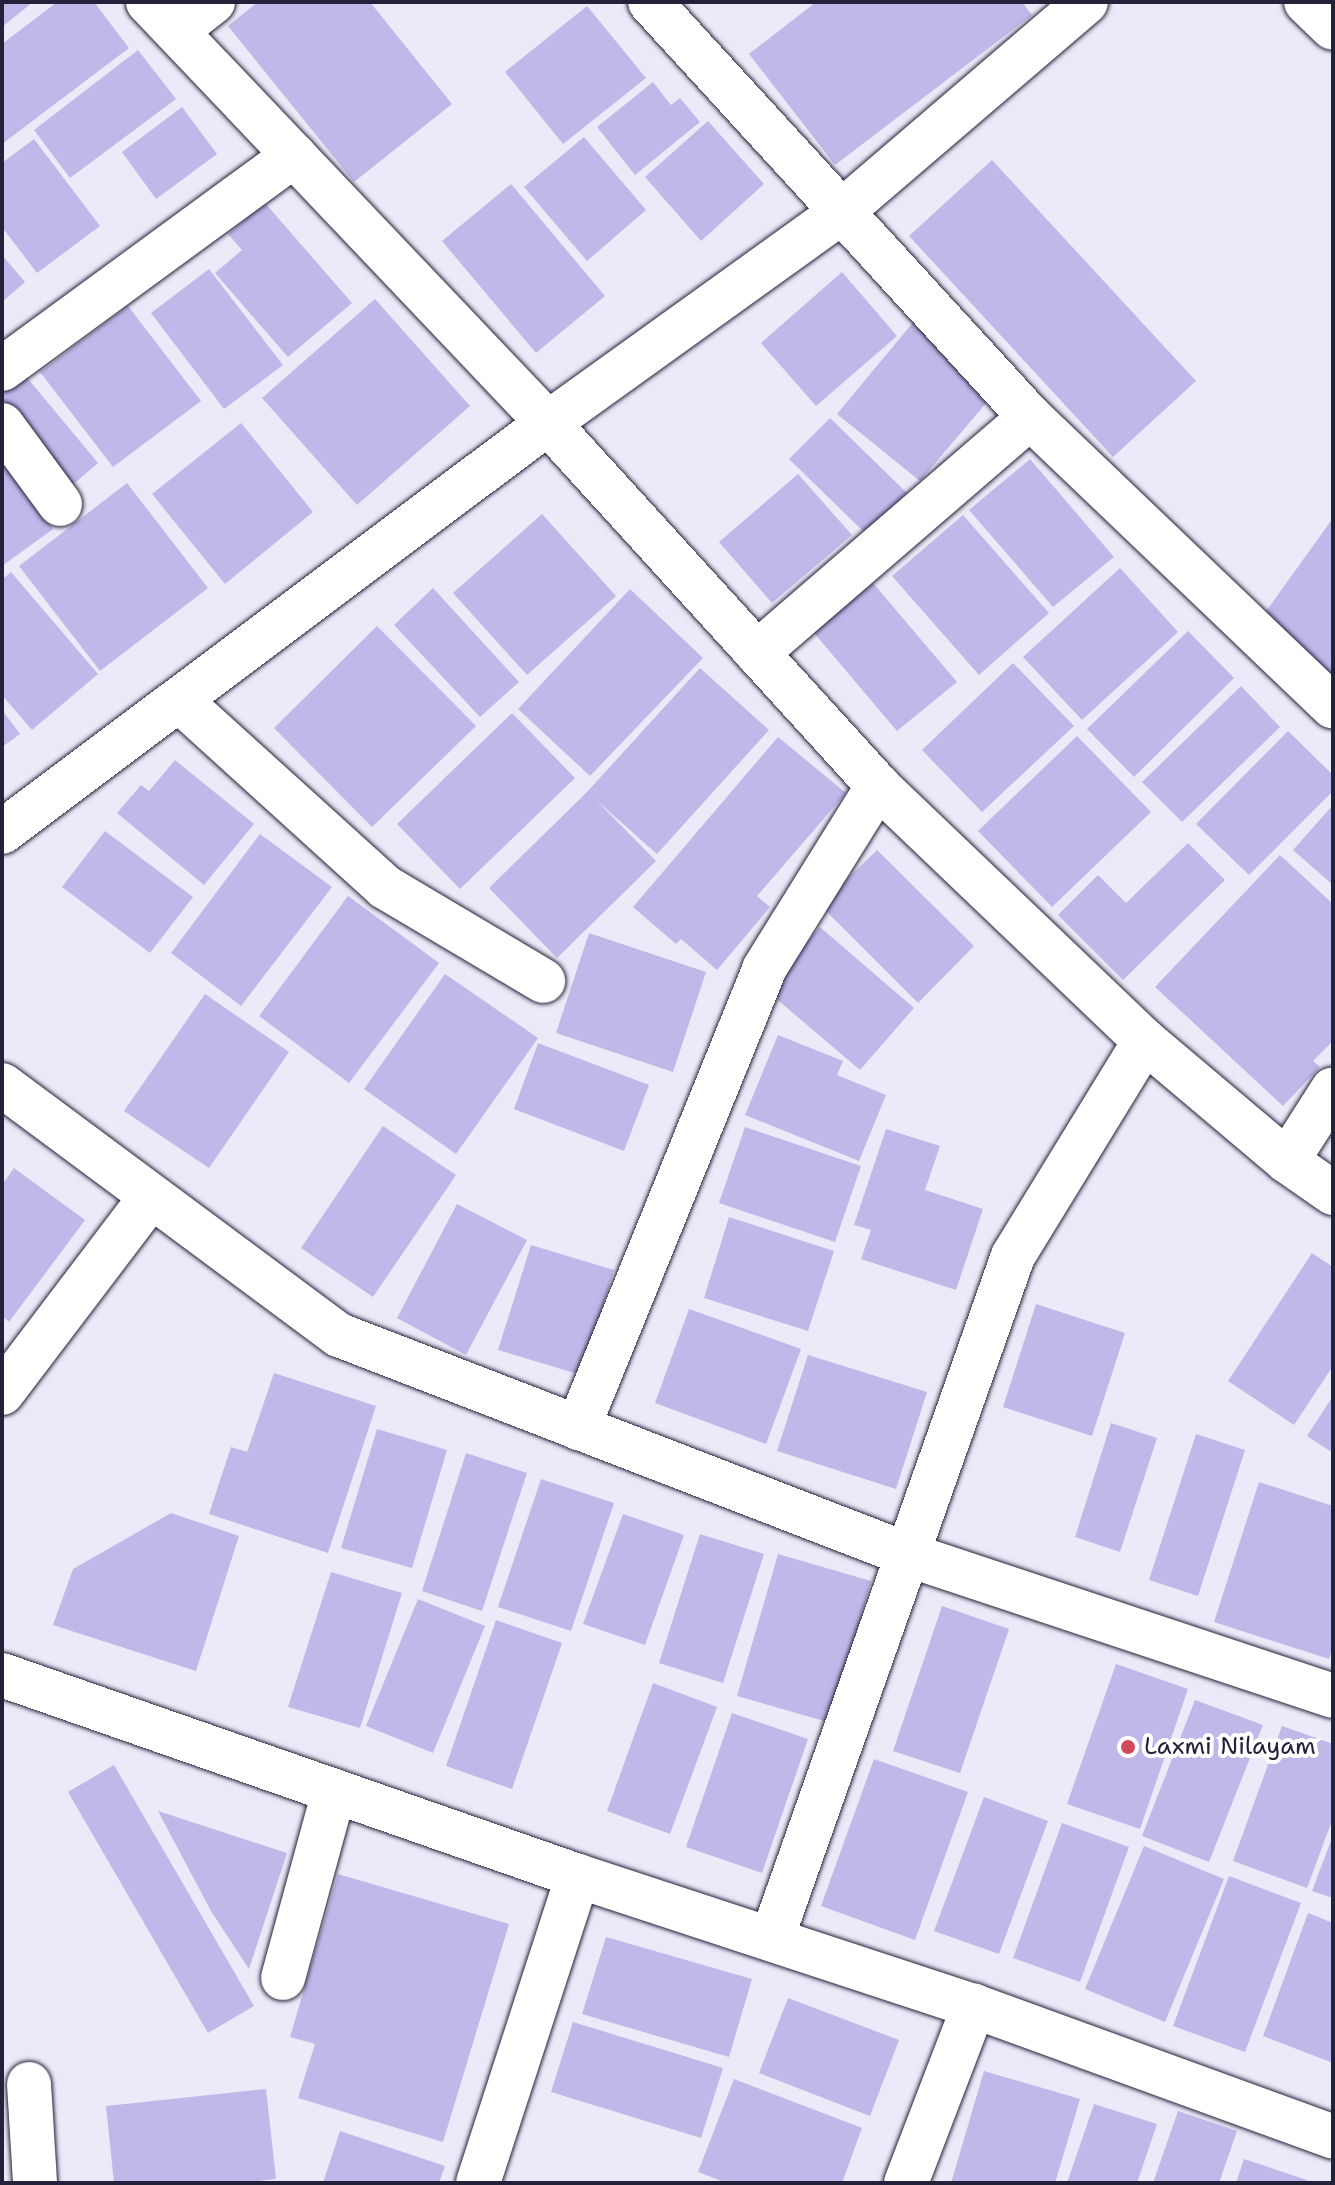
<!DOCTYPE html>
<html>
<head>
<meta charset="utf-8">
<style>
  body { margin:0 }
  #map { position:relative; width:1335px; height:2185px; overflow:hidden; background:#eceaf8; font-family:"Shantell Sans",sans-serif }
  div>[style] { position:absolute }
  [style*='--x'] { left:calc(var(--x)*1px); top:calc(var(--y)*1px); width:calc(var(--w)*1px); rotate:calc(var(--a)*1deg) }
  .building>* { inset:0; background:#bfb8e9 }
  .roads { filter:drop-shadow(0 0 2px #22223b) drop-shadow(0 0 2px #22223b) }
  .street>* { height:44px; margin:-22px; padding:0 22px; transform-origin:22px; border-radius:22px; background:#fff }
  .secondary>* { height:44px; margin:-22px; padding:0 22px; transform-origin:22px; border-radius:22px; background:#fff }
  .dots>* { width:22px; height:22px; translate:-50% -50%; box-sizing:border-box; border:4px solid #fff; border-radius:50% }
  span { translate:-50% -50%; white-space:nowrap; text-align:center; line-height:1.15; -webkit-text-stroke:8px #fff; paint-order:stroke }
  .poi-label { font-size:24px; color:#22223b }
  .left { translate:0 -50%; text-align:left }
  .frame { position:absolute; inset:0; border:4px solid #22223b; pointer-events:none }
</style>
</head>
<body>
<div id="map">
  <div class="building">
    <div style="clip-path:polygon(2px 2px,33px 2px,2px 27px)"></div>
    <div style="clip-path:polygon(57px 2px,94px 2px,129px 48px,2px 144px,2px 44px)"></div>
    <div style="clip-path:polygon(258px 2px,370px 2px,452px 104px,354px 182px,228px 26px)"></div>
    <div style="clip-path:polygon(816px 2px,1022px 2px,1032px 15px,835px 165px,749px 54px)"></div>
    <div style="clip-path:polygon(587px 6px,646px 78px,563px 144px,505px 72px)"></div>
    <div style="clip-path:polygon(138px 50px,176px 99px,70px 178px,34px 130px)"></div>
    <div style="clip-path:polygon(653px 82px,671px 105px,680px 98px,700px 122px,635px 175px,597px 127px)"></div>
    <div style="clip-path:polygon(182px 107px,217px 154px,156px 199px,122px 152px)"></div>
    <div style="clip-path:polygon(708px 121px,764px 184px,701px 241px,645px 177px)"></div>
    <div style="clip-path:polygon(584px 137px,646px 210px,587px 261px,524px 187px)"></div>
    <div style="clip-path:polygon(34px 139px,100px 226px,37px 273px,2px 227px,2px 163px)"></div>
    <div style="clip-path:polygon(992px 160px,1196px 381px,1113px 457px,909px 236px)"></div>
    <div style="clip-path:polygon(511px 184px,605px 296px,536px 353px,442px 241px)"></div>
    <div style="clip-path:polygon(265px 203px,352px 303px,288px 357px,215px 273px,242px 250px,228px 234px)"></div>
    <div style="clip-path:polygon(2px 255px,25px 282px,2px 302px)"></div>
    <div style="clip-path:polygon(209px 269px,283px 365px,224px 409px,151px 313px)"></div>
    <div style="clip-path:polygon(842px 272px,897px 336px,816px 406px,761px 343px)"></div>
    <div style="clip-path:polygon(375px 299px,470px 406px,357px 505px,262px 398px)"></div>
    <div style="clip-path:polygon(128px 306px,201px 401px,113px 467px,40px 372px)"></div>
    <div style="clip-path:polygon(915px 320px,998px 389px,920px 481px,837px 414px)"></div>
    <div style="clip-path:polygon(24px 374px,98px 463px,68px 489px,2px 411px,2px 392px)"></div>
    <div style="clip-path:polygon(830px 418px,907px 493px,866px 534px,789px 459px)"></div>
    <div style="clip-path:polygon(241px 423px,313px 512px,225px 584px,152px 494px)"></div>
    <div style="clip-path:polygon(2px 458px,53px 529px,2px 566px)"></div>
    <div style="clip-path:polygon(1030px 459px,1114px 557px,1053px 607px,969px 510px)"></div>
    <div style="clip-path:polygon(798px 474px,852px 535px,772px 603px,719px 542px)"></div>
    <div style="clip-path:polygon(127px 483px,208px 588px,100px 671px,19px 566px)"></div>
    <div style="clip-path:polygon(542px 514px,616px 596px,527px 675px,453px 593px)"></div>
    <div style="clip-path:polygon(963px 515px,1049px 613px,979px 675px,892px 576px)"></div>
    <div style="clip-path:polygon(1333px 518px,1333px 684px,1254px 628px)"></div>
    <div style="clip-path:polygon(1120px 568px,1178px 632px,1082px 720px,1023px 657px)"></div>
    <div style="clip-path:polygon(11px 572px,98px 674px,32px 730px,2px 695px,2px 580px)"></div>
    <div style="clip-path:polygon(873px 583px,957px 682px,897px 731px,814px 633px)"></div>
    <div style="clip-path:polygon(433px 588px,519px 682px,480px 717px,394px 625px)"></div>
    <div style="clip-path:polygon(630px 589px,703px 658px,590px 776px,518px 709px)"></div>
    <div style="clip-path:polygon(377px 626px,476px 726px,372px 827px,274px 728px)"></div>
    <div style="clip-path:polygon(1188px 631px,1234px 678px,1134px 777px,1087px 729px)"></div>
    <div style="clip-path:polygon(1013px 663px,1074px 726px,982px 812px,922px 750px)"></div>
    <div style="clip-path:polygon(700px 668px,769px 730px,657px 854px,596px 800px,656px 861px,557px 958px,489px 888px,587px 792px)"></div>
    <div style="clip-path:polygon(1241px 686px,1280px 727px,1182px 822px,1142px 782px)"></div>
    <div style="clip-path:polygon(2px 710px,20px 734px,2px 747px)"></div>
    <div style="clip-path:polygon(512px 713px,575px 778px,460px 889px,397px 824px)"></div>
    <div style="clip-path:polygon(1288px 731px,1333px 775px,1333px 791px,1249px 875px,1196px 824px)"></div>
    <div style="clip-path:polygon(1077px 736px,1151px 812px,1052px 907px,978px 831px)"></div>
    <div style="clip-path:polygon(778px 737px,846px 793px,757px 896px,770px 907px,717px 970px,681px 939px,676px 944px,633px 907px)"></div>
    <div style="clip-path:polygon(175px 760px,254px 824px,204px 885px,117px 813px,141px 785px,149px 791px)"></div>
    <div style="clip-path:polygon(1333px 805px,1333px 885px,1293px 850px)"></div>
    <div style="clip-path:polygon(105px 831px,193px 897px,150px 953px,62px 887px)"></div>
    <div style="clip-path:polygon(260px 834px,332px 887px,241px 1006px,171px 953px)"></div>
    <div style="clip-path:polygon(1188px 843px,1225px 880px,1123px 980px,1058px 915px,1098px 875px,1126px 903px)"></div>
    <div style="clip-path:polygon(877px 850px,974px 946px,918px 1003px,820px 905px)"></div>
    <div style="clip-path:polygon(1280px 855px,1333px 904px,1333px 1041px,1313px 1061px,1320px 1067px,1283px 1106px,1155px 987px)"></div>
    <div style="clip-path:polygon(348px 896px,439px 963px,349px 1083px,259px 1016px)"></div>
    <div style="clip-path:polygon(820px 927px,914px 1008px,860px 1070px,766px 990px)"></div>
    <div style="clip-path:polygon(589px 933px,706px 972px,673px 1072px,556px 1033px)"></div>
    <div style="clip-path:polygon(445px 974px,538px 1038px,456px 1154px,364px 1089px)"></div>
    <div style="clip-path:polygon(205px 994px,289px 1052px,209px 1168px,124px 1111px)"></div>
    <div style="clip-path:polygon(778px 1035px,843px 1061px,837px 1075px,886px 1095px,859px 1161px,745px 1115px)"></div>
    <div style="clip-path:polygon(538px 1043px,649px 1085px,624px 1151px,514px 1109px)"></div>
    <div style="clip-path:polygon(383px 1126px,456px 1175px,373px 1297px,301px 1248px)"></div>
    <div style="clip-path:polygon(745px 1127px,861px 1166px,835px 1242px,719px 1203px)"></div>
    <div style="clip-path:polygon(886px 1129px,940px 1146px,925px 1190px,983px 1209px,956px 1290px,861px 1259px,871px 1230px,854px 1225px)"></div>
    <div style="clip-path:polygon(14px 1168px,85px 1220px,9px 1322px,2px 1316px,2px 1185px)"></div>
    <div style="clip-path:polygon(457px 1204px,527px 1240px,466px 1355px,397px 1318px)"></div>
    <div style="clip-path:polygon(729px 1217px,834px 1251px,808px 1331px,704px 1298px)"></div>
    <div style="clip-path:polygon(531px 1245px,614px 1270px,581px 1375px,498px 1350px)"></div>
    <div style="clip-path:polygon(1312px 1253px,1333px 1267px,1333px 1366px,1294px 1425px,1228px 1381px)"></div>
    <div style="clip-path:polygon(1036px 1304px,1125px 1333px,1092px 1436px,1003px 1407px)"></div>
    <div style="clip-path:polygon(689px 1309px,801px 1349px,766px 1444px,655px 1403px)"></div>
    <div style="clip-path:polygon(808px 1355px,927px 1392px,896px 1489px,777px 1451px)"></div>
    <div style="clip-path:polygon(274px 1373px,376px 1406px,328px 1553px,209px 1514px,231px 1447px,247px 1452px)"></div>
    <div style="clip-path:polygon(1333px 1396px,1333px 1453px,1307px 1436px)"></div>
    <div style="clip-path:polygon(1111px 1423px,1157px 1438px,1120px 1552px,1075px 1537px)"></div>
    <div style="clip-path:polygon(377px 1429px,447px 1450px,412px 1568px,341px 1548px)"></div>
    <div style="clip-path:polygon(1196px 1434px,1245px 1450px,1198px 1596px,1149px 1580px)"></div>
    <div style="clip-path:polygon(466px 1453px,527px 1473px,482px 1611px,422px 1591px)"></div>
    <div style="clip-path:polygon(541px 1479px,614px 1503px,571px 1631px,498px 1607px)"></div>
    <div style="clip-path:polygon(1259px 1482px,1333px 1506px,1333px 1647px,1329px 1659px,1214px 1622px)"></div>
    <div style="clip-path:polygon(171px 1513px,239px 1536px,196px 1671px,53px 1625px,73px 1569px)"></div>
    <div style="clip-path:polygon(623px 1514px,684px 1535px,645px 1645px,583px 1624px)"></div>
    <div style="clip-path:polygon(700px 1534px,764px 1554px,723px 1683px,659px 1663px)"></div>
    <div style="clip-path:polygon(778px 1554px,871px 1581px,831px 1723px,737px 1696px)"></div>
    <div style="clip-path:polygon(331px 1572px,402px 1593px,360px 1728px,288px 1707px)"></div>
    <div style="clip-path:polygon(418px 1599px,485px 1626px,433px 1753px,366px 1726px)"></div>
    <div style="clip-path:polygon(942px 1606px,1009px 1629px,960px 1773px,893px 1751px)"></div>
    <div style="clip-path:polygon(496px 1620px,562px 1643px,512px 1789px,446px 1766px)"></div>
    <div style="clip-path:polygon(1116px 1664px,1188px 1689px,1140px 1829px,1067px 1804px)"></div>
    <div style="clip-path:polygon(653px 1683px,717px 1707px,670px 1834px,607px 1811px)"></div>
    <div style="clip-path:polygon(1195px 1700px,1263px 1725px,1209px 1862px,1142px 1836px)"></div>
    <div style="clip-path:polygon(732px 1713px,808px 1739px,762px 1873px,686px 1847px)"></div>
    <div style="clip-path:polygon(1282px 1726px,1333px 1744px,1333px 1818px,1307px 1888px,1233px 1861px)"></div>
    <div style="clip-path:polygon(874px 1759px,968px 1792px,915px 1940px,821px 1906px)"></div>
    <div style="clip-path:polygon(114px 1765px,254px 2006px,208px 2033px,68px 1792px)"></div>
    <div style="clip-path:polygon(984px 1797px,1048px 1821px,999px 1954px,934px 1931px)"></div>
    <div style="clip-path:polygon(158px 1811px,287px 1853px,249px 1969px,211px 1911px)"></div>
    <div style="clip-path:polygon(1062px 1823px,1129px 1847px,1080px 1982px,1013px 1958px)"></div>
    <div style="clip-path:polygon(1333px 1835px,1333px 1898px,1312px 1891px)"></div>
    <div style="clip-path:polygon(1144px 1846px,1224px 1879px,1165px 2022px,1085px 1989px)"></div>
    <div style="clip-path:polygon(338px 1874px,509px 1924px,443px 2142px,298px 2098px,315px 2044px,290px 2037px)"></div>
    <div style="clip-path:polygon(1229px 1876px,1301px 1903px,1245px 2052px,1173px 2026px)"></div>
    <div style="clip-path:polygon(1308px 1913px,1333px 1923px,1333px 2063px,1263px 2036px)"></div>
    <div style="clip-path:polygon(606px 1937px,752px 1979px,729px 2057px,582px 2014px)"></div>
    <div style="clip-path:polygon(788px 1998px,899px 2040px,870px 2116px,759px 2073px)"></div>
    <div style="clip-path:polygon(573px 2022px,723px 2068px,701px 2138px,551px 2092px)"></div>
    <div style="clip-path:polygon(984px 2071px,1080px 2099px,1055px 2183px,951px 2183px)"></div>
    <div style="clip-path:polygon(734px 2079px,862px 2128px,842px 2183px,727px 2183px,698px 2172px)"></div>
    <div style="clip-path:polygon(266px 2089px,276px 2179px,240px 2183px,114px 2183px,106px 2106px)"></div>
    <div style="clip-path:polygon(1094px 2104px,1157px 2124px,1137px 2183px,1067px 2183px)"></div>
    <div style="clip-path:polygon(1178px 2111px,1237px 2131px,1219px 2183px,1153px 2183px)"></div>
    <div style="clip-path:polygon(340px 2131px,445px 2166px,439px 2183px,323px 2183px)"></div>
    <div style="clip-path:polygon(1244px 2159px,1307px 2180px,1306px 2183px,1236px 2183px)"></div>
  </div>
  <div class="roads">
    <div class="street">
      <div style="--x:148;--y:2;--w:581;--a:46.47"></div>
      <div style="--x:548;--y:423;--w:491;--a:47.7"></div>
      <div style="--x:878;--y:786;--w:369;--a:43.7"></div>
      <div style="--x:1145;--y:1041;--w:186;--a:40.2"></div>
      <div style="--x:1287;--y:1161;--w:56;--a:34.8"></div>
      <div style="--x:650;--y:2;--w:563;--a:47.52"></div>
      <div style="--x:1030;--y:417;--w:419;--a:43.7"></div>
      <div style="--x:176;--y:31;--w:47;--a:-38.1"></div>
      <div style="--x:2;--y:369;--w:362;--a:-36.2"></div>
      <div style="--x:2;--y:425;--w:98;--a:53.7"></div>
      <div style="--x:757;--y:653;--w:361;--a:-40.8"></div>
      <div style="--x:180;--y:701;--w:277;--a:42.2"></div>
      <div style="--x:385;--y:887;--w:184;--a:30.7"></div>
      <div style="--x:2;--y:832;--w:682;--a:-36.84"></div>
      <div style="--x:548;--y:423;--w:360;--a:-35.7"></div>
      <div style="--x:840;--y:213;--w:324;--a:-40.6"></div>
      <div style="--x:2;--y:1085;--w:420;--a:36.6"></div>
      <div style="--x:339;--y:1335;--w:608;--a:21.12"></div>
      <div style="--x:906;--y:1554;--w:450;--a:18.4"></div>
      <div style="--x:1287;--y:1161;--w:85;--a:-57.4"></div>
      <div style="--x:2;--y:1393;--w:246;--a:-52.8"></div>
      <div style="--x:578;--y:1428;--w:495;--a:-67.9"></div>
      <div style="--x:764;--y:969;--w:216;--a:-58.1"></div>
      <div style="--x:2;--y:1675;--w:610;--a:19.24"></div>
      <div style="--x:578;--y:1876;--w:417;--a:18.2"></div>
      <div style="--x:974;--y:2006;--w:382;--a:20"></div>
      <div style="--x:772;--y:1938;--w:723;--a:-70.54"></div>
      <div style="--x:1013;--y:1256;--w:252;--a:-58.5"></div>
      <div style="--x:283;--y:1978;--w:194;--a:-74.7"></div>
      <div style="--x:29;--y:2084;--w:99;--a:86.5"></div>
      <div style="--x:478;--y:2183;--w:323;--a:-72"></div>
      <div style="--x:906;--y:2183;--w:190;--a:-69"></div>
    </div>
    <div class="secondary">
      <div style="--x:1306;--y:2;--w:37;--a:44"></div>
    </div>
  </div>
  <div class="dots">
    <div style="left:1128px;top:1747px;background:#d1495b"></div>
  </div>
  <div class="poi-label">
    <span class="left" style="left:1144px;top:1747px">Laxmi Nilayam</span>
  </div>
  <div class="frame"></div>
</div>
</body>
</html>
